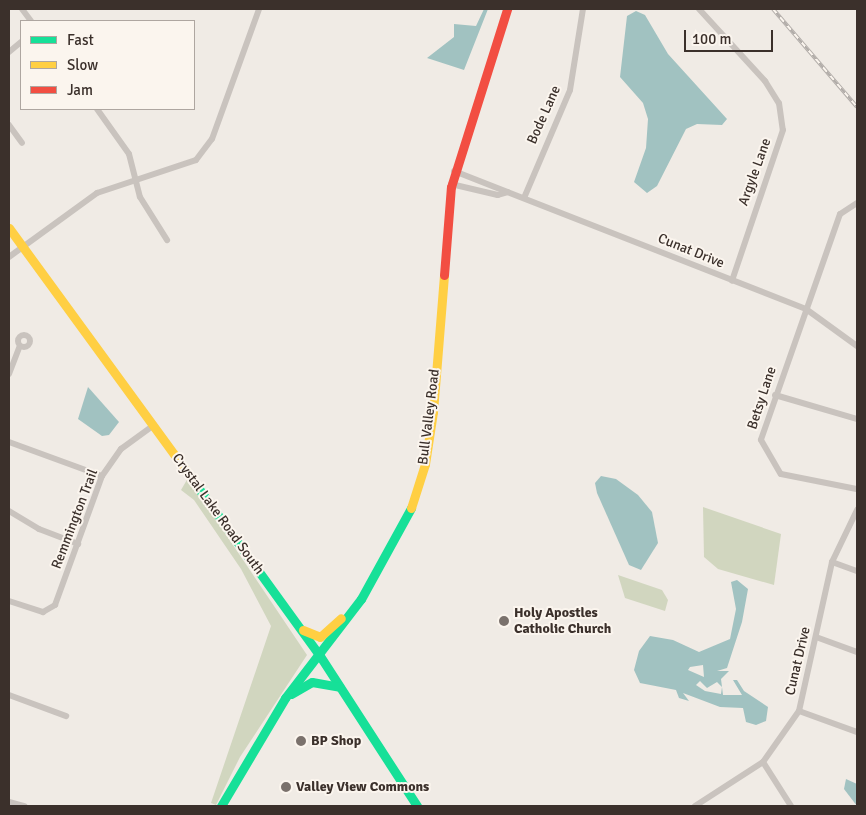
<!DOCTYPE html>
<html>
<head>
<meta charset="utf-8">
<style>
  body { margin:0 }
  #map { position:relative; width:866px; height:815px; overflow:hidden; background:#f0ebe5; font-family:Signika,sans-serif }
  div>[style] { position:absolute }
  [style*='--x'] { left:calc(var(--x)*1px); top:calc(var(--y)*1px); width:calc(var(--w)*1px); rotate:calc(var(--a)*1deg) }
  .green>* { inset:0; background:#d1d6bf }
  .water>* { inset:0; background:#a1c2c1 }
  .street>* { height:6px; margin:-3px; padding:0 3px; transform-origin:3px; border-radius:3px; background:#c9c3be }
  .street>.ring { margin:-3px; padding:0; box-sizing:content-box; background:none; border:6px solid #c9c3be; border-radius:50% }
  .fast>* { height:9px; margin:-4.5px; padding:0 4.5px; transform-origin:4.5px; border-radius:4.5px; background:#16e098 }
  .slow>* { height:9px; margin:-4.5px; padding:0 4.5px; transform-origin:4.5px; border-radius:4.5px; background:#ffcf43 }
  .jam>* { height:9px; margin:-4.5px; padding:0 4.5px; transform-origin:4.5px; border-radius:4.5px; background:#f24e42 }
  .rail>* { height:4px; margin-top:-2px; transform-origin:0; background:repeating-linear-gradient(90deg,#fbf5ee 0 5.5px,#b1aca8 0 11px); box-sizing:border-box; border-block:1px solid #b1aca8 }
  .dots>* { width:14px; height:14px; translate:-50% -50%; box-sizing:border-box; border:2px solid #fbf5ee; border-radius:50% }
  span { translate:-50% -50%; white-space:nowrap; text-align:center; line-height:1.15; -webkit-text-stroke:4px #fbf5ee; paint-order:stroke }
  .street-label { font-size:14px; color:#3b302b }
  .poi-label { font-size:14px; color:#3b302b; font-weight:700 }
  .left { translate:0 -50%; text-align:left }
  .frame { position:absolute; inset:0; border:10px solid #3b302b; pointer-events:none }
  .legend { position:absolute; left:20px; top:20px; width:175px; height:90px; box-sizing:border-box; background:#fbf5ee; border:1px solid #aea6a0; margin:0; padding:6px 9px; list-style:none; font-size:15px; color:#3b302b }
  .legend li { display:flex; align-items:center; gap:10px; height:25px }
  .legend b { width:25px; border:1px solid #aea6a0 }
  .scale { position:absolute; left:684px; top:30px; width:89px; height:22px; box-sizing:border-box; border:2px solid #3b302b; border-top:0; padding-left:6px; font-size:15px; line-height:18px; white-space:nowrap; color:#3b302b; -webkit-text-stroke:4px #fbf5ee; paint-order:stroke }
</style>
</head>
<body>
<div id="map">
  <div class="green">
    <div style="clip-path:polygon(188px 478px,307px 655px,240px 757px,216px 805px,211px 803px,271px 626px,241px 569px,194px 500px,181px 490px)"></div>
    <div style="clip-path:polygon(703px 507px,781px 534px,774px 585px,718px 569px,704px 557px)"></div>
    <div style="clip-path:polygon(618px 575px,662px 590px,668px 600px,665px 611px,625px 598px)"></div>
  </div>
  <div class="water">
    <div style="clip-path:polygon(484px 9px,488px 9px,464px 70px,427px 58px,454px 37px,454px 24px,476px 26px)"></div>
    <div style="clip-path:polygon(636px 11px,645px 15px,668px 54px,727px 119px,722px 125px,697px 124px,686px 129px,657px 186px,647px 193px,634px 182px,646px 148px,648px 119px,643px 103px,620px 77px,627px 16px)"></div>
    <div style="clip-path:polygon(88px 387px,119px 422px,109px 435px,102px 436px,78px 419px)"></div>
    <div style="clip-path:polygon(601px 476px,616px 479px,638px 495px,652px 512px,658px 543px,641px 570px,629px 565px,597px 493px,595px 483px)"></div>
    <div style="clip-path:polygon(evenodd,737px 580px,748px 589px,742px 622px,727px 668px,717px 671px,729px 671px,721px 679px,723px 695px,742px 695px,733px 680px,737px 680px,744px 691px,768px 707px,766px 721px,756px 725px,746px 722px,743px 708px,720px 707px,683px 693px,689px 701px,679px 698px,676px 690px,640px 683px,634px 670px,639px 651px,650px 636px,673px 640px,699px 652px,730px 639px,736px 609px,731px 582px,737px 580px,703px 665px,704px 677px,688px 670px,690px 667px,703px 665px,737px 580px,700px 681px,707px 688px,717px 682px,722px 687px,721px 694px,705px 691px,696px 685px,700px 681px)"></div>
    <div style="clip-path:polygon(846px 779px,857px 784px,857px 806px,844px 789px)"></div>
  </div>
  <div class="street">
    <div style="--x:22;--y:9;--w:15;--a:53"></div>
    <div style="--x:699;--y:9;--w:98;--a:47.5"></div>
    <div style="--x:765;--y:81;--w:26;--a:58"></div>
    <div style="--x:779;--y:103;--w:27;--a:82"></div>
    <div style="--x:783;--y:130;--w:159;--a:108.7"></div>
    <div style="--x:9;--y:52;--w:16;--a:-40"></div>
    <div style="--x:97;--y:109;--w:55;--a:54.6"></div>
    <div style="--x:129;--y:154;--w:44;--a:75.7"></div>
    <div style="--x:140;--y:197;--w:51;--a:57.9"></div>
    <div style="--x:9;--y:125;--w:22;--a:54"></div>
    <div style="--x:454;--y:171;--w:378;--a:21.4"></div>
    <div style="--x:806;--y:309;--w:63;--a:36"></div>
    <div style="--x:451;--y:184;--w:48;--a:13.2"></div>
    <div style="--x:498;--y:195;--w:10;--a:-17"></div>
    <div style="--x:524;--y:198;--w:117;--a:-66.9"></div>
    <div style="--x:570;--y:90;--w:82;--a:-80.9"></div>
    <div style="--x:857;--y:203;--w:20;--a:147"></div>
    <div style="--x:840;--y:214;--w:239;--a:109.3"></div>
    <div style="--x:761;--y:440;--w:39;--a:60"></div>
    <div style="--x:781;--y:474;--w:77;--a:11.2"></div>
    <div style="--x:9;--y:257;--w:109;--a:-36"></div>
    <div style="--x:97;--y:193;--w:104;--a:-18.4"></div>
    <div style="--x:196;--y:160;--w:26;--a:-53"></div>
    <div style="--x:212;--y:139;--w:138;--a:-70.1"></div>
    <div class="ring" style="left:18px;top:335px;width:6px;height:6px"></div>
    <div style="--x:9;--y:374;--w:30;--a:-69"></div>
    <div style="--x:775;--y:395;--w:85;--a:16.3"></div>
    <div style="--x:9;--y:442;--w:99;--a:20.1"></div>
    <div style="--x:9;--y:511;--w:35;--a:31"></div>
    <div style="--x:39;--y:529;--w:42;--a:21"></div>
    <div style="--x:832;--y:562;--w:27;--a:20"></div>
    <div style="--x:9;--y:601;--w:36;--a:18"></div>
    <div style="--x:43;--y:612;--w:14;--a:-30"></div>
    <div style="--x:55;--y:605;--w:137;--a:-70"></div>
    <div style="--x:102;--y:476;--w:33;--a:-55"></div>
    <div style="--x:121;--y:449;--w:41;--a:-36"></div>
    <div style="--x:816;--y:637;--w:44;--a:20.1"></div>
    <div style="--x:9;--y:695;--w:61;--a:20.2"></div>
    <div style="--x:799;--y:711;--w:62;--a:19.9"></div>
    <div style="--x:763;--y:762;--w:52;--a:57.5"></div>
    <div style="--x:9;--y:802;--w:16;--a:15"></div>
    <div style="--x:695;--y:806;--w:81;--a:-32.9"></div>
    <div style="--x:763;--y:762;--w:62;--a:-54.8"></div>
    <div style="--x:799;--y:711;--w:153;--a:-77.5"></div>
    <div style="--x:832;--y:562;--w:58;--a:-64.3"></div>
  </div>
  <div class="fast">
    <div style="--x:194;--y:482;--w:215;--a:54.1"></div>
    <div style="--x:320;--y:656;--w:179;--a:57.1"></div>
    <div style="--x:291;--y:694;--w:24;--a:-30"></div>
    <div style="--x:312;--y:682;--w:28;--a:10"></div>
    <div style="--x:221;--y:806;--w:126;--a:-59.3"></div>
    <div style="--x:285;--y:698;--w:125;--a:-52.5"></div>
    <div style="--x:361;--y:599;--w:104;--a:-61.2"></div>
  </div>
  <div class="slow">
    <div style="--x:9;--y:228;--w:314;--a:53.9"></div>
    <div style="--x:411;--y:508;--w:46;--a:-72.3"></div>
    <div style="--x:425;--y:464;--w:53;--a:-81.3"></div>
    <div style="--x:433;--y:412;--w:137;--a:-85.4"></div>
    <div style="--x:303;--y:630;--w:18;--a:22"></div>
    <div style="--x:320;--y:637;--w:28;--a:-42"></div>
  </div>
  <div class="jam">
    <div style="--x:444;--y:275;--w:88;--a:-85.5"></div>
    <div style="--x:451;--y:187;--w:187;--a:-72.5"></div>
  </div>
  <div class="rail">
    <div style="--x:773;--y:9;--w:129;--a:49.4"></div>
  </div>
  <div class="dots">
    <div style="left:504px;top:621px;background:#7a716c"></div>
    <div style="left:301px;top:741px;background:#7a716c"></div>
    <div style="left:286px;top:787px;background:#7a716c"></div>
  </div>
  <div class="street-label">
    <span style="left:544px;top:115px;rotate:-66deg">Bode Lane</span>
    <span style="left:755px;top:172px;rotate:-70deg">Argyle Lane</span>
    <span style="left:691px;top:251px;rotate:22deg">Cunat Drive</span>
    <span style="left:762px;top:398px;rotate:-72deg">Betsy Lane</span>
    <span style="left:429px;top:417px;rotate:-83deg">Bull Valley Road</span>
    <span style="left:218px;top:514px;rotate:54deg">Crystal Lake Road South</span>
    <span style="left:75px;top:519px;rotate:-69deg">Remmington Trail</span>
    <span style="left:798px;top:661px;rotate:-77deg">Cunat Drive</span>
  </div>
  <div class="poi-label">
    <span class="left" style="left:514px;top:621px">Holy Apostles<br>Catholic Church</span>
    <span class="left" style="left:311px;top:741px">BP Shop</span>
    <span class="left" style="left:296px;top:787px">Valley View Commons</span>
  </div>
  <div class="frame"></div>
  <ul class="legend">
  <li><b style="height:6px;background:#16e098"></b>Fast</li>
  <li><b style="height:6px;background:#ffcf43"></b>Slow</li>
  <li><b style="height:6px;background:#f24e42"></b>Jam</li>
  </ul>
  <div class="scale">100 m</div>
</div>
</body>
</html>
